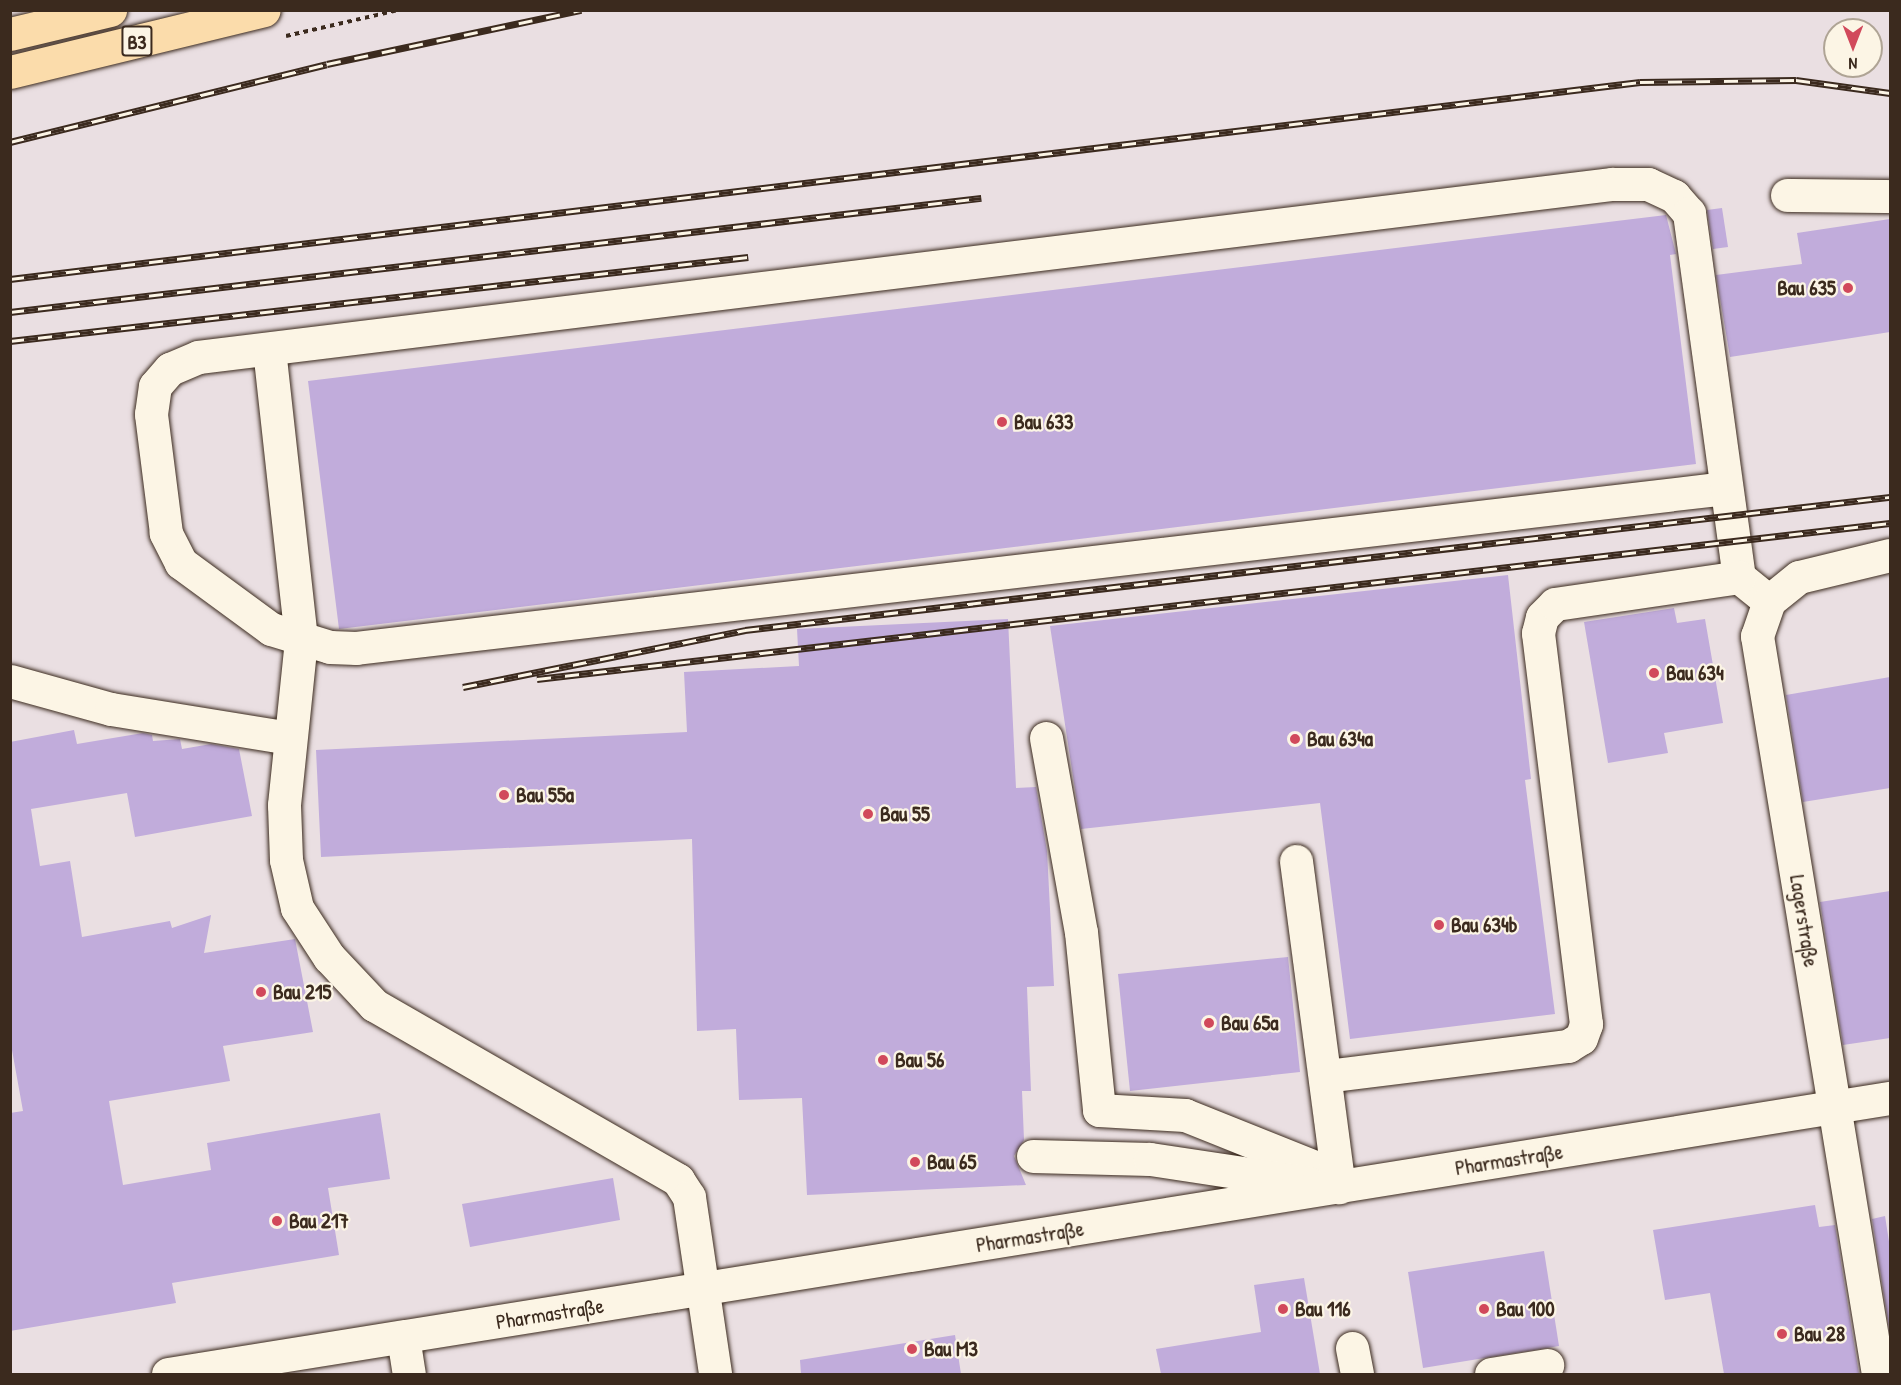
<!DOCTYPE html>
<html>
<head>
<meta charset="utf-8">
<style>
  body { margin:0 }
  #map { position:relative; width:1901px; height:1385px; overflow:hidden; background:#eadfe2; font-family:"Patrick Hand",sans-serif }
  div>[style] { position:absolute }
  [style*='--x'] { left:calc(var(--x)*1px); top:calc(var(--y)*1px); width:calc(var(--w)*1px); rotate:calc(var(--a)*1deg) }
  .building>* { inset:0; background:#c1acdb }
  .path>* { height:4px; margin-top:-2px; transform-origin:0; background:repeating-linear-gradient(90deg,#3b2a1e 0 4.5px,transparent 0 9px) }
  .roads { filter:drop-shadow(0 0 2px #3b2a1e) drop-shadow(0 0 2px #3b2a1e) }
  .minor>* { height:33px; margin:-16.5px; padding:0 16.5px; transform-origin:16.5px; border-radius:16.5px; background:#fcf5e5 }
  .major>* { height:33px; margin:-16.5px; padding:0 16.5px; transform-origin:16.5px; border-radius:16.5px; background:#fbdcab }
  .rail>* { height:7px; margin-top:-3.5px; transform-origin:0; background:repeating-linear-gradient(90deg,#fcf5e5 0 14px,#3b2a1e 0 28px); box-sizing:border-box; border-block:2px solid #3b2a1e }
  .dots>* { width:16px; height:16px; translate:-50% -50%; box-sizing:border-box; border:3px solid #fcf5e5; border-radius:50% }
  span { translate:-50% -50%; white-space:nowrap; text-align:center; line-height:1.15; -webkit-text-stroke:4.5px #fcf5e5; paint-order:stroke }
  .shield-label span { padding:2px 4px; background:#fcf5e5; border:2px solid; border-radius:4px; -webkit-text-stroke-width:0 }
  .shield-label { font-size:20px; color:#3b2a1e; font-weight:700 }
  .poi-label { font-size:21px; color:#3b2a1e; font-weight:700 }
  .right { translate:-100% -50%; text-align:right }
  .left { translate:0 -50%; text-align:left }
  .street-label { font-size:21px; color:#3b2a1e }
  .frame { position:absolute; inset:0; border:12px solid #3b2a1e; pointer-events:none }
  .north { position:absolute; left:1823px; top:18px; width:60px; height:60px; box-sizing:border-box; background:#fcf5e5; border:2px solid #afa495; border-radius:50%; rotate:180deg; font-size:16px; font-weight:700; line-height:24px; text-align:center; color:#3b2a1e }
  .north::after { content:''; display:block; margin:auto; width:21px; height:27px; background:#d1495b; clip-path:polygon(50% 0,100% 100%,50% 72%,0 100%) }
</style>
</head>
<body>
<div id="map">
  <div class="building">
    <div style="clip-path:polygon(1722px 208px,1728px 247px,1713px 249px,1707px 210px)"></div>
    <div style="clip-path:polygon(1666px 215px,1676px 254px,1670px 255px,1696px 464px,339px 629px,308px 381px)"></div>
    <div style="clip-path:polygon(1890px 219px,1890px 332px,1730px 357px,1716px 275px,1802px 264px,1797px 233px)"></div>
    <div style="clip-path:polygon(1508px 575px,1531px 779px,1525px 780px,1555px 1014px,1350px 1039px,1320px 803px,1081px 829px,1050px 626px)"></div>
    <div style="clip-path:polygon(1674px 608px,1677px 623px,1705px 619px,1723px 723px,1664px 733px,1668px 753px,1608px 763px,1584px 622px)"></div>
    <div style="clip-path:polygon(1008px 619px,1016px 788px,1036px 787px,1047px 851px,1054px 986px,1027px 987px,1031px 1091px,1022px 1091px,1024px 1140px,1014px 1156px,1026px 1185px,807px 1195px,802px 1098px,739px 1100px,736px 1029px,697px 1031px,692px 839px,321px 857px,316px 750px,687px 732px,684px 672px,799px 666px,797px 629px)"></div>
    <div style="clip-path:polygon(1890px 677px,1890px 788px,1803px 802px,1786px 695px)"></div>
    <div style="clip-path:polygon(74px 730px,77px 744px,143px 733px,152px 735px,153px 741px,180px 739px,182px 749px,211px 744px,239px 749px,252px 816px,135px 837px,127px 793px,31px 809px,40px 866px,70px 861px,82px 937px,170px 921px,172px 928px,211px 915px,204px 953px,295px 939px,313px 1032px,223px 1046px,230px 1081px,109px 1101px,123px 1185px,211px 1170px,207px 1143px,380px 1113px,390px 1179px,328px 1188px,339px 1255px,172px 1283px,176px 1303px,10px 1331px,10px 1113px,23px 1111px,10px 1039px,10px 742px)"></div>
    <div style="clip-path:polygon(1890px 891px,1890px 1038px,1843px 1045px,1820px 902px)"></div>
    <div style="clip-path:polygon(1288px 957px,1300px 1072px,1130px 1091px,1118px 974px)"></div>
    <div style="clip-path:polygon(613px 1178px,620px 1220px,470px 1247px,462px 1204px)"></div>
    <div style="clip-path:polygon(1815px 1205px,1819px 1227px,1835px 1225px,1859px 1374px,1724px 1374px,1710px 1293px,1665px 1300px,1653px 1230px)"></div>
    <div style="clip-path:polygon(1885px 1216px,1890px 1248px,1890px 1334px,1872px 1219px)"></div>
    <div style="clip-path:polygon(1544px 1251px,1559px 1346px,1423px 1368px,1408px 1272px)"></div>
    <div style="clip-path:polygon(1304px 1278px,1320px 1374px,1161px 1374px,1156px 1349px,1261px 1332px,1254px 1285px)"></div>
    <div style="clip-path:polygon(955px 1335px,961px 1374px,801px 1374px,800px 1360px)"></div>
  </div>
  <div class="path">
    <div style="--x:286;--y:36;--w:116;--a:-13"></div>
  </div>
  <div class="roads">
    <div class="minor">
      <div style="--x:1787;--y:195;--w:103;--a:0.6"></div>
      <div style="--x:269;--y:349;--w:293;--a:83.7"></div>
      <div style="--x:301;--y:640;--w:166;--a:95.9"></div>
      <div style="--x:284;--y:805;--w:55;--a:87.9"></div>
      <div style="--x:286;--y:860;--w:49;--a:77.1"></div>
      <div style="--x:297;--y:908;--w:59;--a:56.9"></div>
      <div style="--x:329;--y:957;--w:66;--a:46.8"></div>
      <div style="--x:374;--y:1005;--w:351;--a:29.9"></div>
      <div style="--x:678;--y:1180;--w:20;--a:57"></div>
      <div style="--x:689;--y:1197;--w:179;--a:81.6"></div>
      <div style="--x:1726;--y:488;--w:1379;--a:173.34"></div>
      <div style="--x:356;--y:648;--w:26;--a:-178"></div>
      <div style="--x:330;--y:647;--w:62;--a:-163"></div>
      <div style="--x:271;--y:629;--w:112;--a:-143.7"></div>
      <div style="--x:181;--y:563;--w:34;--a:-117"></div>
      <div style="--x:166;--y:533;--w:120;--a:-97.2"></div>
      <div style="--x:151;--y:414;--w:28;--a:-82"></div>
      <div style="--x:155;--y:386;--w:23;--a:-49"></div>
      <div style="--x:170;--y:369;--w:30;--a:-23"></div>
      <div style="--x:198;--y:357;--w:1425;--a:-6.98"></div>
      <div style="--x:1612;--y:184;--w:36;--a:0"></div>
      <div style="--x:1648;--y:184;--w:29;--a:25"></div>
      <div style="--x:1674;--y:196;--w:23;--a:49"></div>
      <div style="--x:1689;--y:213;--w:367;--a:82.2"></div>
      <div style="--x:1739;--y:577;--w:38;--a:39"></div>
      <div style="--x:10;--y:681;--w:105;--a:15.5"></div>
      <div style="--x:111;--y:709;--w:181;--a:9.2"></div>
      <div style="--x:1046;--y:738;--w:197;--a:79.8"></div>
      <div style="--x:1081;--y:932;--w:179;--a:84.2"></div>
      <div style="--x:1099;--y:1110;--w:86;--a:3.3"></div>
      <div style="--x:1185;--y:1115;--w:140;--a:21.8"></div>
      <div style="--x:1315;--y:1167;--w:31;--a:40"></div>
      <div style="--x:1296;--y:861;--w:329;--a:82.5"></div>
      <div style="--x:1326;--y:1076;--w:244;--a:-7.1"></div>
      <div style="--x:1568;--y:1046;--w:15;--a:-32"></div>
      <div style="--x:1581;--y:1038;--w:15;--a:-70"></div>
      <div style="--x:1586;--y:1024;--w:394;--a:-97"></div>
      <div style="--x:1538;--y:633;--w:16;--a:-76"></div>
      <div style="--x:1542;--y:617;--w:18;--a:-45"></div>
      <div style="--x:1555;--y:604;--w:186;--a:-8.3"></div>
      <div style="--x:1033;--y:1156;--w:117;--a:1.5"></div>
      <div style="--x:1150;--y:1159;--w:160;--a:8.6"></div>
      <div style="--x:403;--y:1337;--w:37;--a:81"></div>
      <div style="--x:1352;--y:1348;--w:26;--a:79"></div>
      <div style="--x:168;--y:1374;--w:1744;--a:-9.11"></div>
      <div style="--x:1491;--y:1374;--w:57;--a:-9.1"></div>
      <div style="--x:1878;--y:1374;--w:748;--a:-99.31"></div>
      <div style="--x:1757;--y:636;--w:37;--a:-71"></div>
      <div style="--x:1769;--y:601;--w:38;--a:-39"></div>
      <div style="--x:1799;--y:577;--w:94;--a:-13.6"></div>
    </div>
    <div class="major">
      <div style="--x:10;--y:34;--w:103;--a:-13.5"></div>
      <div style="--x:10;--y:72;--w:261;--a:-13.7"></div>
    </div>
  </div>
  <div class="rail">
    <div style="--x:10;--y:142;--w:326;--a:-13.8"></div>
    <div style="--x:327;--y:64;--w:260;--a:-12"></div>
    <div style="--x:10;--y:279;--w:1642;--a:-6.89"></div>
    <div style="--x:1640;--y:82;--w:156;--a:-0.7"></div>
    <div style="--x:1796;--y:80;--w:95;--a:7.9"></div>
    <div style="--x:10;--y:312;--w:978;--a:-6.7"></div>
    <div style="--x:10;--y:341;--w:743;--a:-6.49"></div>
    <div style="--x:537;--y:679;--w:1362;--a:-6.58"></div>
    <div style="--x:463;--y:687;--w:288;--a:-11.4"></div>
    <div style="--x:745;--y:630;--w:1153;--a:-6.63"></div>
  </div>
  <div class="dots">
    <div style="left:1848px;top:288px;background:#d1495b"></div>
    <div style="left:1002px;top:422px;background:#d1495b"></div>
    <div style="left:1654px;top:673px;background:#d1495b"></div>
    <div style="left:1295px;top:739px;background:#d1495b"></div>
    <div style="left:504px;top:795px;background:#d1495b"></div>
    <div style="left:868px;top:814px;background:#d1495b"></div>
    <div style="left:1439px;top:925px;background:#d1495b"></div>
    <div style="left:261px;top:992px;background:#d1495b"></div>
    <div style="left:1209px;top:1023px;background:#d1495b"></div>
    <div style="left:883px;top:1060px;background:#d1495b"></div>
    <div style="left:915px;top:1162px;background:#d1495b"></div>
    <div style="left:277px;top:1221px;background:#d1495b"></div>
    <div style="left:1283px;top:1309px;background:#d1495b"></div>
    <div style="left:1484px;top:1309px;background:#d1495b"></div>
    <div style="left:1782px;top:1334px;background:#d1495b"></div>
    <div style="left:912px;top:1349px;background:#d1495b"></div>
  </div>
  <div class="shield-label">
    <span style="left:137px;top:41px">B3</span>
  </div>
  <div class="poi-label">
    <span class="right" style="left:1836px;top:288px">Bau 635</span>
    <span class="left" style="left:1014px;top:422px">Bau 633</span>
    <span class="left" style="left:1666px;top:673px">Bau 634</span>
    <span class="left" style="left:1307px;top:739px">Bau 634a</span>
    <span class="left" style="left:516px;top:795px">Bau 55a</span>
    <span class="left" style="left:880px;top:814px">Bau 55</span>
    <span class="left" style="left:1451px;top:925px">Bau 634b</span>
    <span class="left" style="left:273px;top:992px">Bau 215</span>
    <span class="left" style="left:1221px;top:1023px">Bau 65a</span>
    <span class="left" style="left:895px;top:1060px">Bau 56</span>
    <span class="left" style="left:927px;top:1162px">Bau 65</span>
    <span class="left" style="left:289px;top:1221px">Bau 217</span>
    <span class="left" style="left:1295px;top:1309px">Bau 116</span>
    <span class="left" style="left:1496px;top:1309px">Bau 100</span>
    <span class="left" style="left:1794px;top:1334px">Bau 28</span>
    <span class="left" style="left:924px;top:1349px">Bau M3</span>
  </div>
  <div class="street-label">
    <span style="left:1804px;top:921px;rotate:81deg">Lagerstraße</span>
    <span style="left:1509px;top:1160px;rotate:-9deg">Pharmastraße</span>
    <span style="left:1030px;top:1237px;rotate:-9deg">Pharmastraße</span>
    <span style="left:550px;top:1314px;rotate:-9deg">Pharmastraße</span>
  </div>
  <div class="frame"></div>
  <div class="north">N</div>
</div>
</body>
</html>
